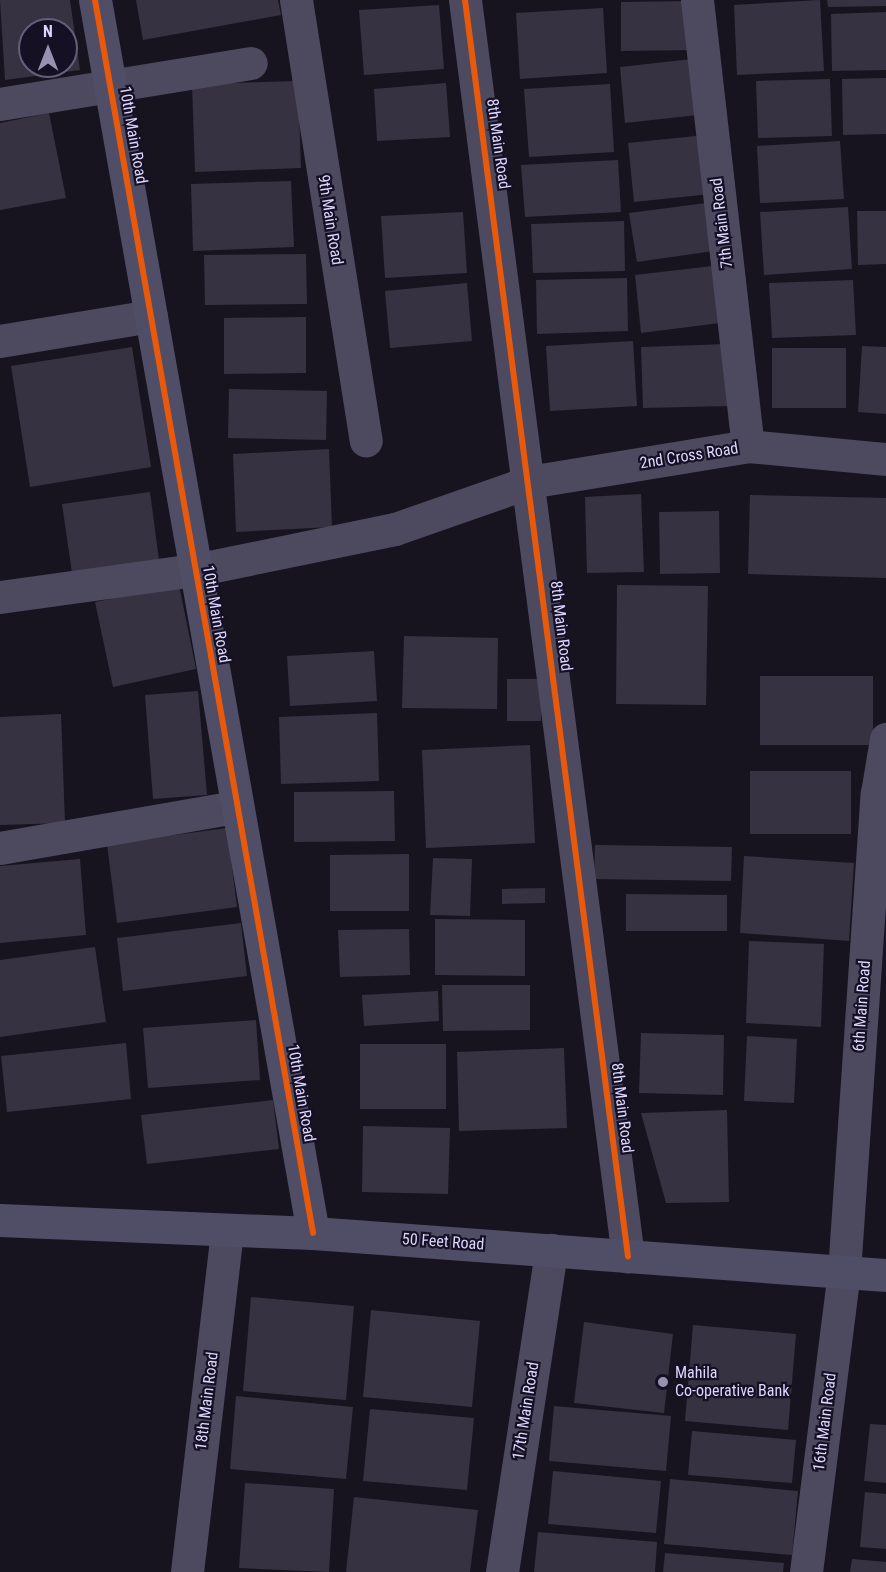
<!DOCTYPE html>
<html>
<head>
<meta charset="utf-8">
<style>
  body { margin:0 }
  #map { position:relative; width:886px; height:1572px; overflow:hidden; background:#17141f; font-family:"Roboto Condensed",sans-serif }
  div>[style] { position:absolute }
  [style*='--x'] { left:calc(var(--x)*1px); top:calc(var(--y)*1px); width:calc(var(--w)*1px); rotate:calc(var(--a)*1deg) }
  .building>* { inset:0; background:#363241 }
  .street>* { height:33px; margin:-16.5px; padding:0 16.5px; transform-origin:16.5px; border-radius:16.5px; background:#4d4a60 }
  .secondary>* { height:33px; margin:-16.5px; padding:0 16.5px; transform-origin:16.5px; border-radius:16.5px; background:#504d66 }
  .cycleway>* { height:6px; margin:-3px; padding:0 3px; transform-origin:3px; border-radius:3px; background:#e8590c }
  .dots>* { width:16px; height:16px; translate:-50% -50%; box-sizing:border-box; border:3px solid #151024; border-radius:50% }
  span { translate:-50% -50%; white-space:nowrap; text-align:center; line-height:1.15; -webkit-text-stroke:4.5px #151024; paint-order:stroke }
  .street-label { font-size:16px; color:#ddd6fd }
  .poi-label { font-size:16px; color:#ddd6fd }
  .left { translate:0 -50%; text-align:left }
  .north { position:absolute; left:18px; top:18px; width:60px; height:60px; box-sizing:border-box; background:#151024; border:2px solid #655f7b; border-radius:50%; rotate:0deg; font-size:16px; font-weight:700; line-height:24px; text-align:center; color:#ddd6fd }
  .north::after { content:''; display:block; margin:auto; width:21px; height:27px; background:#9892af; clip-path:polygon(50% 0,100% 100%,50% 72%,0 100%) }
</style>
</head>
<body>
<div id="map">
  <div class="building">
    <div style="clip-path:polygon(evenodd,0 0,70px 0,80px 70px,5px 80px,0 0,30px 30px,66px 30px,66px 66px,30px 66px,30px 30px)"></div>
    <div style="clip-path:polygon(136px 0,278px 0,281px 15px,143px 40px)"></div>
    <div style="clip-path:polygon(820px 0,824px 71px,737px 75px,734px 5px)"></div>
    <div style="clip-path:polygon(827px 0,886px 0,886px 6px,828px 7px)"></div>
    <div style="clip-path:polygon(692px 1px,693px 50px,621px 51px,621px 2px)"></div>
    <div style="clip-path:polygon(439px 5px,444px 69px,364px 75px,359px 10px)"></div>
    <div style="clip-path:polygon(603px 8px,607px 73px,520px 79px,516px 13px)"></div>
    <div style="clip-path:polygon(886px 12px,886px 70px,832px 71px,831px 14px)"></div>
    <div style="clip-path:polygon(692px 59px,698px 115px,625px 123px,620px 67px)"></div>
    <div style="clip-path:polygon(886px 78px,886px 134px,843px 135px,842px 79px)"></div>
    <div style="clip-path:polygon(830px 79px,832px 136px,758px 138px,756px 81px)"></div>
    <div style="clip-path:polygon(298px 81px,301px 168px,195px 172px,192px 84px)"></div>
    <div style="clip-path:polygon(446px 83px,450px 137px,377px 141px,374px 89px)"></div>
    <div style="clip-path:polygon(610px 84px,614px 152px,529px 157px,524px 89px)"></div>
    <div style="clip-path:polygon(49px 113px,66px 198px,0 210px,0 123px)"></div>
    <div style="clip-path:polygon(705px 135px,711px 194px,634px 202px,628px 143px)"></div>
    <div style="clip-path:polygon(840px 141px,844px 199px,760px 203px,757px 146px)"></div>
    <div style="clip-path:polygon(618px 160px,621px 212px,525px 217px,521px 165px)"></div>
    <div style="clip-path:polygon(291px 181px,294px 247px,193px 251px,191px 184px)"></div>
    <div style="clip-path:polygon(706px 203px,713px 251px,637px 262px,629px 213px)"></div>
    <div style="clip-path:polygon(848px 207px,852px 269px,764px 275px,760px 212px)"></div>
    <div style="clip-path:polygon(857px 211px,886px 211px,886px 264px,858px 265px)"></div>
    <div style="clip-path:polygon(463px 212px,467px 273px,385px 278px,381px 216px)"></div>
    <div style="clip-path:polygon(624px 221px,625px 271px,533px 273px,531px 224px)"></div>
    <div style="clip-path:polygon(306px 254px,307px 304px,205px 305px,204px 255px)"></div>
    <div style="clip-path:polygon(721px 265px,728px 322px,641px 333px,635px 275px)"></div>
    <div style="clip-path:polygon(627px 278px,628px 331px,537px 334px,536px 280px)"></div>
    <div style="clip-path:polygon(853px 280px,856px 335px,772px 338px,769px 283px)"></div>
    <div style="clip-path:polygon(467px 283px,472px 341px,390px 348px,385px 291px)"></div>
    <div style="clip-path:polygon(306px 317px,306px 373px,224px 374px,224px 318px)"></div>
    <div style="clip-path:polygon(633px 341px,637px 406px,550px 411px,546px 346px)"></div>
    <div style="clip-path:polygon(728px 344px,730px 406px,643px 408px,641px 347px)"></div>
    <div style="clip-path:polygon(862px 346px,886px 347px,886px 414px,858px 412px)"></div>
    <div style="clip-path:polygon(132px 347px,151px 467px,30px 487px,11px 366px)"></div>
    <div style="clip-path:polygon(772px 348px,846px 348px,846px 408px,772px 408px)"></div>
    <div style="clip-path:polygon(229px 389px,327px 391px,326px 440px,228px 438px)"></div>
    <div style="clip-path:polygon(329px 449px,332px 527px,236px 532px,233px 454px)"></div>
    <div style="clip-path:polygon(150px 492px,159px 560px,72px 573px,62px 504px)"></div>
    <div style="clip-path:polygon(641px 494px,644px 572px,587px 573px,585px 497px)"></div>
    <div style="clip-path:polygon(750px 495px,886px 498px,886px 578px,748px 574px)"></div>
    <div style="clip-path:polygon(719px 511px,720px 573px,660px 574px,659px 512px)"></div>
    <div style="clip-path:polygon(179px 585px,196px 669px,113px 687px,95px 602px)"></div>
    <div style="clip-path:polygon(617px 585px,708px 586px,706px 705px,616px 704px)"></div>
    <div style="clip-path:polygon(404px 636px,498px 638px,497px 709px,402px 708px)"></div>
    <div style="clip-path:polygon(374px 651px,377px 701px,290px 706px,287px 656px)"></div>
    <div style="clip-path:polygon(760px 676px,873px 676px,873px 745px,760px 745px)"></div>
    <div style="clip-path:polygon(507px 679px,541px 679px,541px 721px,507px 721px)"></div>
    <div style="clip-path:polygon(198px 691px,207px 795px,153px 799px,145px 695px)"></div>
    <div style="clip-path:polygon(377px 713px,379px 781px,281px 784px,279px 717px)"></div>
    <div style="clip-path:polygon(61px 714px,65px 823px,0 825px,0 717px)"></div>
    <div style="clip-path:polygon(530px 745px,535px 843px,426px 848px,422px 750px)"></div>
    <div style="clip-path:polygon(750px 771px,851px 771px,851px 834px,750px 834px)"></div>
    <div style="clip-path:polygon(394px 791px,395px 841px,294px 842px,294px 792px)"></div>
    <div style="clip-path:polygon(227px 828px,237px 907px,117px 923px,107px 844px)"></div>
    <div style="clip-path:polygon(595px 845px,732px 847px,731px 881px,594px 879px)"></div>
    <div style="clip-path:polygon(409px 854px,409px 911px,330px 911px,330px 855px)"></div>
    <div style="clip-path:polygon(744px 856px,854px 863px,849px 941px,740px 933px)"></div>
    <div style="clip-path:polygon(433px 858px,472px 859px,470px 916px,430px 915px)"></div>
    <div style="clip-path:polygon(80px 859px,86px 935px,0 943px,0 866px)"></div>
    <div style="clip-path:polygon(545px 888px,545px 903px,502px 904px,502px 889px)"></div>
    <div style="clip-path:polygon(626px 894px,727px 895px,727px 931px,626px 931px)"></div>
    <div style="clip-path:polygon(435px 919px,525px 920px,525px 976px,435px 975px)"></div>
    <div style="clip-path:polygon(241px 923px,247px 976px,123px 991px,117px 938px)"></div>
    <div style="clip-path:polygon(409px 929px,410px 975px,340px 977px,338px 930px)"></div>
    <div style="clip-path:polygon(749px 941px,824px 944px,821px 1027px,746px 1023px)"></div>
    <div style="clip-path:polygon(95px 947px,106px 1022px,0 1037px,0 960px)"></div>
    <div style="clip-path:polygon(442px 985px,530px 985px,530px 1030px,443px 1031px)"></div>
    <div style="clip-path:polygon(438px 991px,439px 1021px,364px 1026px,362px 995px)"></div>
    <div style="clip-path:polygon(256px 1020px,260px 1080px,148px 1088px,143px 1028px)"></div>
    <div style="clip-path:polygon(641px 1033px,724px 1035px,723px 1095px,639px 1093px)"></div>
    <div style="clip-path:polygon(747px 1036px,797px 1039px,794px 1103px,744px 1101px)"></div>
    <div style="clip-path:polygon(126px 1043px,131px 1099px,7px 1112px,1px 1056px)"></div>
    <div style="clip-path:polygon(360px 1044px,446px 1044px,446px 1109px,360px 1109px)"></div>
    <div style="clip-path:polygon(564px 1048px,567px 1128px,459px 1131px,457px 1052px)"></div>
    <div style="clip-path:polygon(273px 1100px,279px 1149px,147px 1164px,141px 1115px)"></div>
    <div style="clip-path:polygon(727px 1110px,729px 1202px,666px 1203px,641px 1113px)"></div>
    <div style="clip-path:polygon(363px 1126px,450px 1128px,448px 1194px,362px 1192px)"></div>
    <div style="clip-path:polygon(251px 1297px,354px 1306px,346px 1400px,243px 1391px)"></div>
    <div style="clip-path:polygon(371px 1310px,480px 1321px,472px 1407px,363px 1397px)"></div>
    <div style="clip-path:polygon(584px 1322px,673px 1334px,664px 1413px,574px 1403px)"></div>
    <div style="clip-path:polygon(693px 1325px,796px 1334px,788px 1430px,685px 1421px)"></div>
    <div style="clip-path:polygon(236px 1396px,353px 1407px,346px 1479px,230px 1469px)"></div>
    <div style="clip-path:polygon(554px 1406px,671px 1416px,666px 1471px,549px 1461px)"></div>
    <div style="clip-path:polygon(370px 1409px,474px 1418px,467px 1490px,363px 1481px)"></div>
    <div style="clip-path:polygon(870px 1424px,886px 1425px,886px 1483px,864px 1481px)"></div>
    <div style="clip-path:polygon(692px 1431px,796px 1440px,792px 1483px,688px 1475px)"></div>
    <div style="clip-path:polygon(553px 1471px,661px 1481px,656px 1533px,548px 1524px)"></div>
    <div style="clip-path:polygon(670px 1479px,798px 1491px,792px 1555px,664px 1544px)"></div>
    <div style="clip-path:polygon(245px 1483px,334px 1489px,329px 1572px,239px 1568px)"></div>
    <div style="clip-path:polygon(865px 1492px,886px 1494px,886px 1549px,860px 1547px)"></div>
    <div style="clip-path:polygon(354px 1497px,478px 1510px,470px 1572px,346px 1572px)"></div>
    <div style="clip-path:polygon(538px 1532px,657px 1542px,655px 1572px,534px 1572px)"></div>
    <div style="clip-path:polygon(665px 1553px,784px 1563px,783px 1572px,663px 1572px)"></div>
    <div style="clip-path:polygon(852px 1559px,886px 1562px,886px 1572px,850px 1572px)"></div>
  </div>
  <div class="street">
    <div style="--x:296;--y:0;--w:446;--a:81"></div>
    <div style="--x:465;--y:0;--w:1267;--a:82.61"></div>
    <div style="--x:697;--y:0;--w:449;--a:83.5"></div>
    <div style="--x:0;--y:104;--w:254;--a:-9.3"></div>
    <div style="--x:0;--y:341;--w:153;--a:-9.4"></div>
    <div style="--x:0;--y:597;--w:197;--a:-7.9"></div>
    <div style="--x:195;--y:570;--w:204;--a:-11.6"></div>
    <div style="--x:395;--y:529;--w:142;--a:-19.3"></div>
    <div style="--x:529;--y:482;--w:222;--a:-9.3"></div>
    <div style="--x:748;--y:446;--w:139;--a:5.4"></div>
    <div style="--x:0;--y:848;--w:240;--a:-9.9"></div>
    <div style="--x:187;--y:1572;--w:343;--a:-83.3"></div>
    <div style="--x:502;--y:1572;--w:326;--a:-81.3"></div>
    <div style="--x:806;--y:1572;--w:302;--a:-82.8"></div>
    <div style="--x:844;--y:1272;--w:480;--a:-86.1"></div>
    <div style="--x:877;--y:793;--w:55;--a:-80.5"></div>
  </div>
  <div class="secondary">
    <div style="--x:95;--y:0;--w:1252;--a:79.97"></div>
    <div style="--x:0;--y:1220;--w:313;--a:2.4"></div>
    <div style="--x:313;--y:1233;--w:575;--a:4.19"></div>
  </div>
  <div class="cycleway">
    <div style="--x:95;--y:0;--w:1252;--a:79.97"></div>
    <div style="--x:465;--y:0;--w:1267;--a:82.61"></div>
  </div>
  <div class="dots">
    <div style="left:663px;top:1382px;background:#9892af"></div>
  </div>
  <div class="street-label">
    <span style="left:133px;top:135px;rotate:80deg">10th Main Road</span>
    <span style="left:498px;top:144px;rotate:82deg">8th Main Road</span>
    <span style="left:330px;top:220px;rotate:81deg">9th Main Road</span>
    <span style="left:722px;top:223px;rotate:-97deg">7th Main Road</span>
    <span style="left:689px;top:456px;rotate:-9deg">2nd Cross Road</span>
    <span style="left:216px;top:614px;rotate:80deg">10th Main Road</span>
    <span style="left:561px;top:626px;rotate:83deg">8th Main Road</span>
    <span style="left:862px;top:1006px;rotate:-86deg">6th Main Road</span>
    <span style="left:301px;top:1093px;rotate:80deg">10th Main Road</span>
    <span style="left:622px;top:1108px;rotate:83deg">8th Main Road</span>
    <span style="left:443px;top:1242px;rotate:4deg">50 Feet Road</span>
    <span style="left:207px;top:1401px;rotate:-83deg">18th Main Road</span>
    <span style="left:526px;top:1411px;rotate:-81deg">17th Main Road</span>
    <span style="left:825px;top:1422px;rotate:-83deg">16th Main Road</span>
  </div>
  <div class="poi-label">
    <span class="left" style="left:675px;top:1382px">Mahila<br>Co-operative Bank</span>
  </div>
  <div class="north">N</div>
</div>
</body>
</html>
